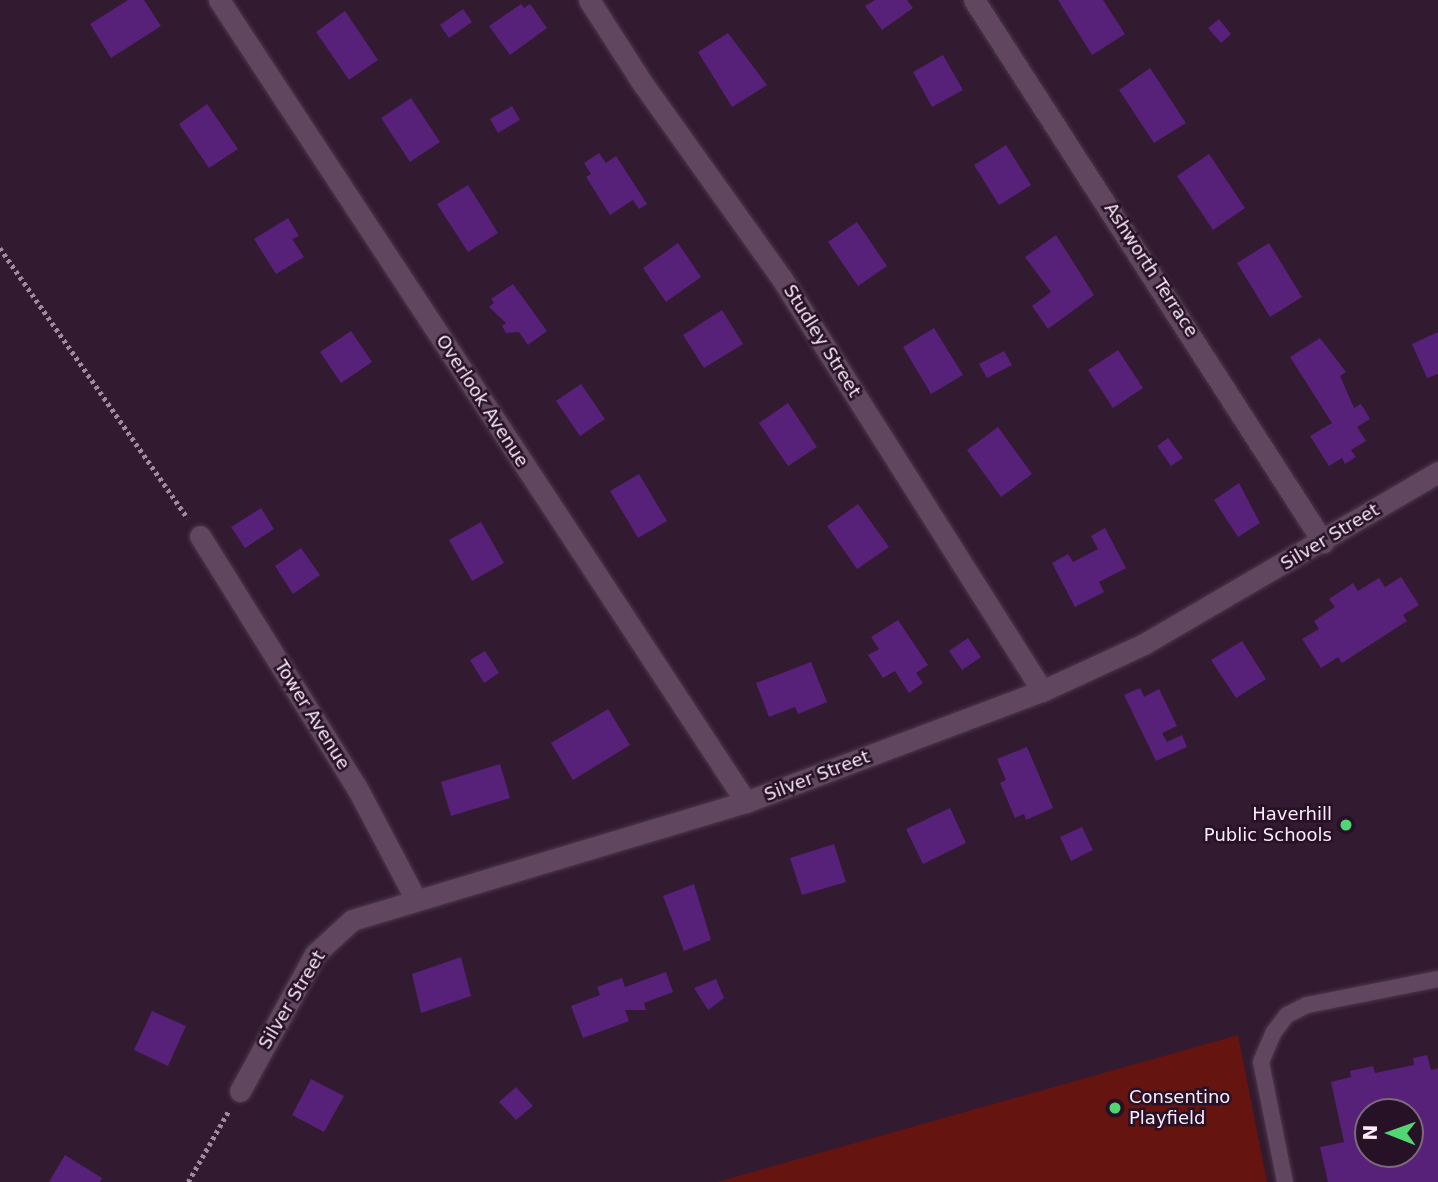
<!DOCTYPE html>
<html>
<head>
<meta charset="utf-8">
<style>
  body { margin:0 }
  #map { position:relative; width:1438px; height:1182px; overflow:hidden; background:#321a30; font-family:"DejaVu Sans",sans-serif }
  div>[style] { position:absolute }
  [style*='--x'] { left:calc(var(--x)*1px); top:calc(var(--y)*1px); width:calc(var(--w)*1px); rotate:calc(var(--a)*1deg) }
  .green>* { inset:0; background:#66140f }
  .building>* { inset:0; background:#57217a }
  .path>* { height:4.5px; margin-top:-2.25px; transform-origin:0; background:repeating-linear-gradient(90deg,#9f8b9d 0 3.5px,transparent 0 7px) }
  .roads { filter:drop-shadow(0 0 2px #4b374a) drop-shadow(0 0 2px #4b374a) }
  .lane>* { height:16px; margin:-8px; padding:0 8px; transform-origin:8px; border-radius:8px; background:#60465e }
  .street>* { height:21px; margin:-10.5px; padding:0 10.5px; transform-origin:10.5px; border-radius:10.5px; background:#60465e }
  .dots>* { width:19px; height:19px; translate:-50% -50%; box-sizing:border-box; border:4px solid #271126; border-radius:50% }
  span { translate:-50% -50%; white-space:nowrap; text-align:center; line-height:1.15; -webkit-text-stroke:5px #271126; paint-order:stroke }
  .street-label { font-size:18px; color:#fcecfa }
  .poi-label { font-size:18px; color:#fcecfa }
  .right { translate:-100% -50%; text-align:right }
  .left { translate:0 -50%; text-align:left }
  .north { position:absolute; left:1354px; top:1098px; width:70px; height:70px; box-sizing:border-box; background:#271126; border:2px solid #7c697b; border-radius:50%; rotate:271deg; font-size:19px; font-weight:700; line-height:28px; text-align:center; color:#fcecfa }
  .north::after { content:''; display:block; margin:auto; width:24px; height:32px; background:#52d673; clip-path:polygon(50% 0,100% 100%,50% 72%,0 100%) }
</style>
</head>
<body>
<div id="map">
  <div class="green">
    <div style="clip-path:polygon(1238px 1035px,1267px 1182px,717px 1182px)"></div>
  </div>
  <div class="building">
    <div style="clip-path:polygon(128px 0,144px 0,161px 26px,111px 58px,90px 24px)"></div>
    <div style="clip-path:polygon(875px 0,907px 0,913px 8px,882px 30px,865px 6px)"></div>
    <div style="clip-path:polygon(1058px 0,1103px 0,1125px 34px,1092px 55px)"></div>
    <div style="clip-path:polygon(521px 4px,524px 8px,530px 4px,547px 28px,510px 55px,489px 26px)"></div>
    <div style="clip-path:polygon(463px 9px,472px 22px,449px 38px,440px 25px)"></div>
    <div style="clip-path:polygon(345px 11px,378px 60px,349px 80px,316px 32px)"></div>
    <div style="clip-path:polygon(1219px 19px,1231px 34px,1221px 43px,1208px 28px)"></div>
    <div style="clip-path:polygon(728px 33px,767px 85px,732px 107px,698px 52px)"></div>
    <div style="clip-path:polygon(943px 55px,963px 90px,932px 107px,913px 72px)"></div>
    <div style="clip-path:polygon(1150px 68px,1186px 123px,1154px 143px,1119px 90px)"></div>
    <div style="clip-path:polygon(411px 98px,440px 142px,410px 162px,381px 118px)"></div>
    <div style="clip-path:polygon(207px 104px,238px 149px,209px 168px,179px 124px)"></div>
    <div style="clip-path:polygon(512px 106px,520px 120px,498px 133px,490px 119px)"></div>
    <div style="clip-path:polygon(1006px 145px,1031px 185px,999px 205px,974px 165px)"></div>
    <div style="clip-path:polygon(599px 153px,606px 163px,616px 156px,647px 204px,639px 209px,633px 200px,610px 215px,586px 177px,591px 174px,584px 163px)"></div>
    <div style="clip-path:polygon(1209px 154px,1245px 208px,1213px 230px,1177px 176px)"></div>
    <div style="clip-path:polygon(468px 185px,498px 233px,468px 252px,437px 204px)"></div>
    <div style="clip-path:polygon(288px 218px,299px 236px,292px 239px,304px 257px,276px 274px,254px 239px)"></div>
    <div style="clip-path:polygon(857px 222px,887px 266px,858px 286px,828px 242px)"></div>
    <div style="clip-path:polygon(1056px 235px,1094px 295px,1048px 329px,1032px 306px,1051px 292px,1025px 257px)"></div>
    <div style="clip-path:polygon(678px 243px,701px 277px,666px 302px,643px 268px)"></div>
    <div style="clip-path:polygon(1269px 243px,1302px 297px,1270px 317px,1237px 263px)"></div>
    <div style="clip-path:polygon(513px 284px,547px 331px,528px 345px,519px 332px,506px 333px,502px 326px,506px 323px,489px 307px,494px 303px,491px 299px)"></div>
    <div style="clip-path:polygon(722px 310px,743px 344px,704px 368px,683px 335px)"></div>
    <div style="clip-path:polygon(934px 328px,963px 375px,931px 394px,903px 347px)"></div>
    <div style="clip-path:polygon(351px 331px,372px 362px,341px 383px,320px 352px)"></div>
    <div style="clip-path:polygon(1438px 332px,1438px 374px,1427px 378px,1412px 344px)"></div>
    <div style="clip-path:polygon(1320px 338px,1346px 372px,1340px 376px,1354px 408px,1361px 404px,1370px 419px,1357px 427px,1366px 441px,1351px 450px,1356px 457px,1345px 464px,1342px 458px,1329px 466px,1310px 436px,1332px 423px,1290px 357px)"></div>
    <div style="clip-path:polygon(1118px 350px,1143px 388px,1113px 408px,1088px 370px)"></div>
    <div style="clip-path:polygon(1004px 351px,1012px 365px,987px 378px,979px 364px)"></div>
    <div style="clip-path:polygon(581px 384px,605px 419px,580px 436px,556px 401px)"></div>
    <div style="clip-path:polygon(788px 403px,817px 447px,788px 466px,759px 423px)"></div>
    <div style="clip-path:polygon(998px 427px,1032px 474px,1001px 497px,967px 450px)"></div>
    <div style="clip-path:polygon(1168px 438px,1183px 458px,1171px 466px,1157px 446px)"></div>
    <div style="clip-path:polygon(639px 474px,667px 521px,638px 538px,610px 491px)"></div>
    <div style="clip-path:polygon(1239px 483px,1260px 523px,1238px 537px,1214px 500px)"></div>
    <div style="clip-path:polygon(858px 504px,889px 547px,857px 569px,827px 526px)"></div>
    <div style="clip-path:polygon(261px 508px,274px 529px,245px 548px,231px 527px)"></div>
    <div style="clip-path:polygon(481px 522px,504px 563px,472px 581px,449px 540px)"></div>
    <div style="clip-path:polygon(1105px 528px,1126px 568px,1099px 582px,1104px 592px,1075px 607px,1052px 563px,1068px 554px,1073px 562px,1098px 549px,1091px 536px)"></div>
    <div style="clip-path:polygon(301px 548px,320px 575px,293px 594px,275px 566px)"></div>
    <div style="clip-path:polygon(1401px 577px,1419px 605px,1403px 615px,1407px 621px,1342px 663px,1338px 657px,1321px 668px,1302px 639px,1319px 629px,1314px 621px,1335px 607px,1329px 599px,1353px 583px,1358px 591px,1379px 578px,1385px 587px)"></div>
    <div style="clip-path:polygon(898px 620px,928px 665px,916px 673px,923px 683px,909px 693px,895px 671px,883px 678px,868px 655px,879px 649px,871px 637px)"></div>
    <div style="clip-path:polygon(968px 638px,981px 657px,962px 670px,949px 651px)"></div>
    <div style="clip-path:polygon(1242px 641px,1266px 679px,1236px 698px,1211px 660px)"></div>
    <div style="clip-path:polygon(485px 651px,499px 673px,484px 683px,470px 660px)"></div>
    <div style="clip-path:polygon(811px 662px,827px 702px,798px 714px,795px 707px,769px 717px,756px 683px)"></div>
    <div style="clip-path:polygon(1140px 688px,1144px 697px,1159px 689px,1177px 726px,1162px 733px,1167px 742px,1182px 735px,1187px 747px,1156px 761px,1124px 695px)"></div>
    <div style="clip-path:polygon(608px 709px,630px 745px,573px 780px,551px 743px)"></div>
    <div style="clip-path:polygon(1027px 747px,1053px 808px,1026px 820px,1024px 814px,1015px 818px,1000px 783px,1006px 780px,997px 759px)"></div>
    <div style="clip-path:polygon(500px 764px,510px 798px,451px 816px,441px 782px)"></div>
    <div style="clip-path:polygon(950px 808px,966px 843px,923px 864px,906px 829px)"></div>
    <div style="clip-path:polygon(1082px 827px,1093px 850px,1071px 861px,1060px 837px)"></div>
    <div style="clip-path:polygon(834px 844px,846px 882px,802px 895px,790px 858px)"></div>
    <div style="clip-path:polygon(694px 884px,711px 940px,684px 951px,663px 896px)"></div>
    <div style="clip-path:polygon(461px 957px,471px 996px,421px 1013px,412px 974px)"></div>
    <div style="clip-path:polygon(666px 972px,673px 992px,644px 1003px,646px 1010px,625px 1010px,629px 1021px,583px 1038px,571px 1006px,600px 995px,597px 987px,622px 978px,625px 987px)"></div>
    <div style="clip-path:polygon(716px 979px,724px 998px,708px 1010px,694px 988px)"></div>
    <div style="clip-path:polygon(152px 1011px,186px 1026px,168px 1066px,134px 1050px)"></div>
    <div style="clip-path:polygon(evenodd,1427px 1055px,1431px 1070px,1438px 1068px,1438px 1182px,1328px 1182px,1320px 1147px,1344px 1142px,1331px 1082px,1351px 1077px,1350px 1071px,1373px 1066px,1375px 1073px,1414px 1065px,1413px 1058px,1427px 1055px,1368px 1112px,1410px 1112px,1410px 1154px,1368px 1154px,1368px 1112px)"></div>
    <div style="clip-path:polygon(311px 1079px,344px 1096px,324px 1132px,292px 1115px)"></div>
    <div style="clip-path:polygon(516px 1087px,533px 1106px,516px 1120px,499px 1102px)"></div>
    <div style="clip-path:polygon(65px 1155px,102px 1178px,100px 1182px,49px 1182px)"></div>
  </div>
  <div class="path">
    <div style="--x:0;--y:248;--w:329;--a:55.2"></div>
    <div style="--x:188;--y:1182;--w:83;--a:-60.3"></div>
  </div>
  <div class="roads">
    <div class="lane">
      <div style="--x:1285;--y:1182;--w:122;--a:-101.3"></div>
      <div style="--x:1261;--y:1062;--w:33;--a:-67"></div>
      <div style="--x:1274;--y:1032;--w:21;--a:-53"></div>
      <div style="--x:1287;--y:1015;--w:22;--a:-27"></div>
      <div style="--x:1307;--y:1005;--w:134;--a:-11.2"></div>
    </div>
    <div class="street">
      <div style="--x:219;--y:0;--w:960;--a:56.69"></div>
      <div style="--x:589;--y:0;--w:100;--a:57.3"></div>
      <div style="--x:643;--y:84;--w:239;--a:54.5"></div>
      <div style="--x:782;--y:279;--w:487;--a:57.7"></div>
      <div style="--x:974;--y:0;--w:645;--a:57.22"></div>
      <div style="--x:200;--y:536;--w:297;--a:58.1"></div>
      <div style="--x:357;--y:788;--w:124;--a:62.2"></div>
      <div style="--x:240;--y:1091;--w:156;--a:-61.3"></div>
      <div style="--x:315;--y:954;--w:50;--a:-42.6"></div>
      <div style="--x:352;--y:920;--w:411;--a:-16.7"></div>
      <div style="--x:746;--y:802;--w:316;--a:-20.6"></div>
      <div style="--x:1042;--y:691;--w:112;--a:-24.7"></div>
      <div style="--x:1144;--y:644;--w:341;--a:-30.3"></div>
    </div>
  </div>
  <div class="dots">
    <div style="left:1346px;top:825px;background:#52d673"></div>
    <div style="left:1115px;top:1108px;background:#52d673"></div>
  </div>
  <div class="street-label">
    <span style="left:1151px;top:270px;rotate:57deg">Ashworth Terrace</span>
    <span style="left:822px;top:341px;rotate:58deg">Studley Street</span>
    <span style="left:482px;top:401px;rotate:57deg">Overlook Avenue</span>
    <span style="left:1330px;top:537px;rotate:-31deg">Silver Street</span>
    <span style="left:312px;top:715px;rotate:58deg">Tower Avenue</span>
    <span style="left:817px;top:776px;rotate:-21deg">Silver Street</span>
    <span style="left:292px;top:1000px;rotate:-59deg">Silver Street</span>
  </div>
  <div class="poi-label">
    <span class="right" style="left:1332px;top:825px">Haverhill<br>Public Schools</span>
    <span class="left" style="left:1129px;top:1108px">Consentino<br>Playfield</span>
  </div>
  <div class="north">N</div>
</div>
</body>
</html>
